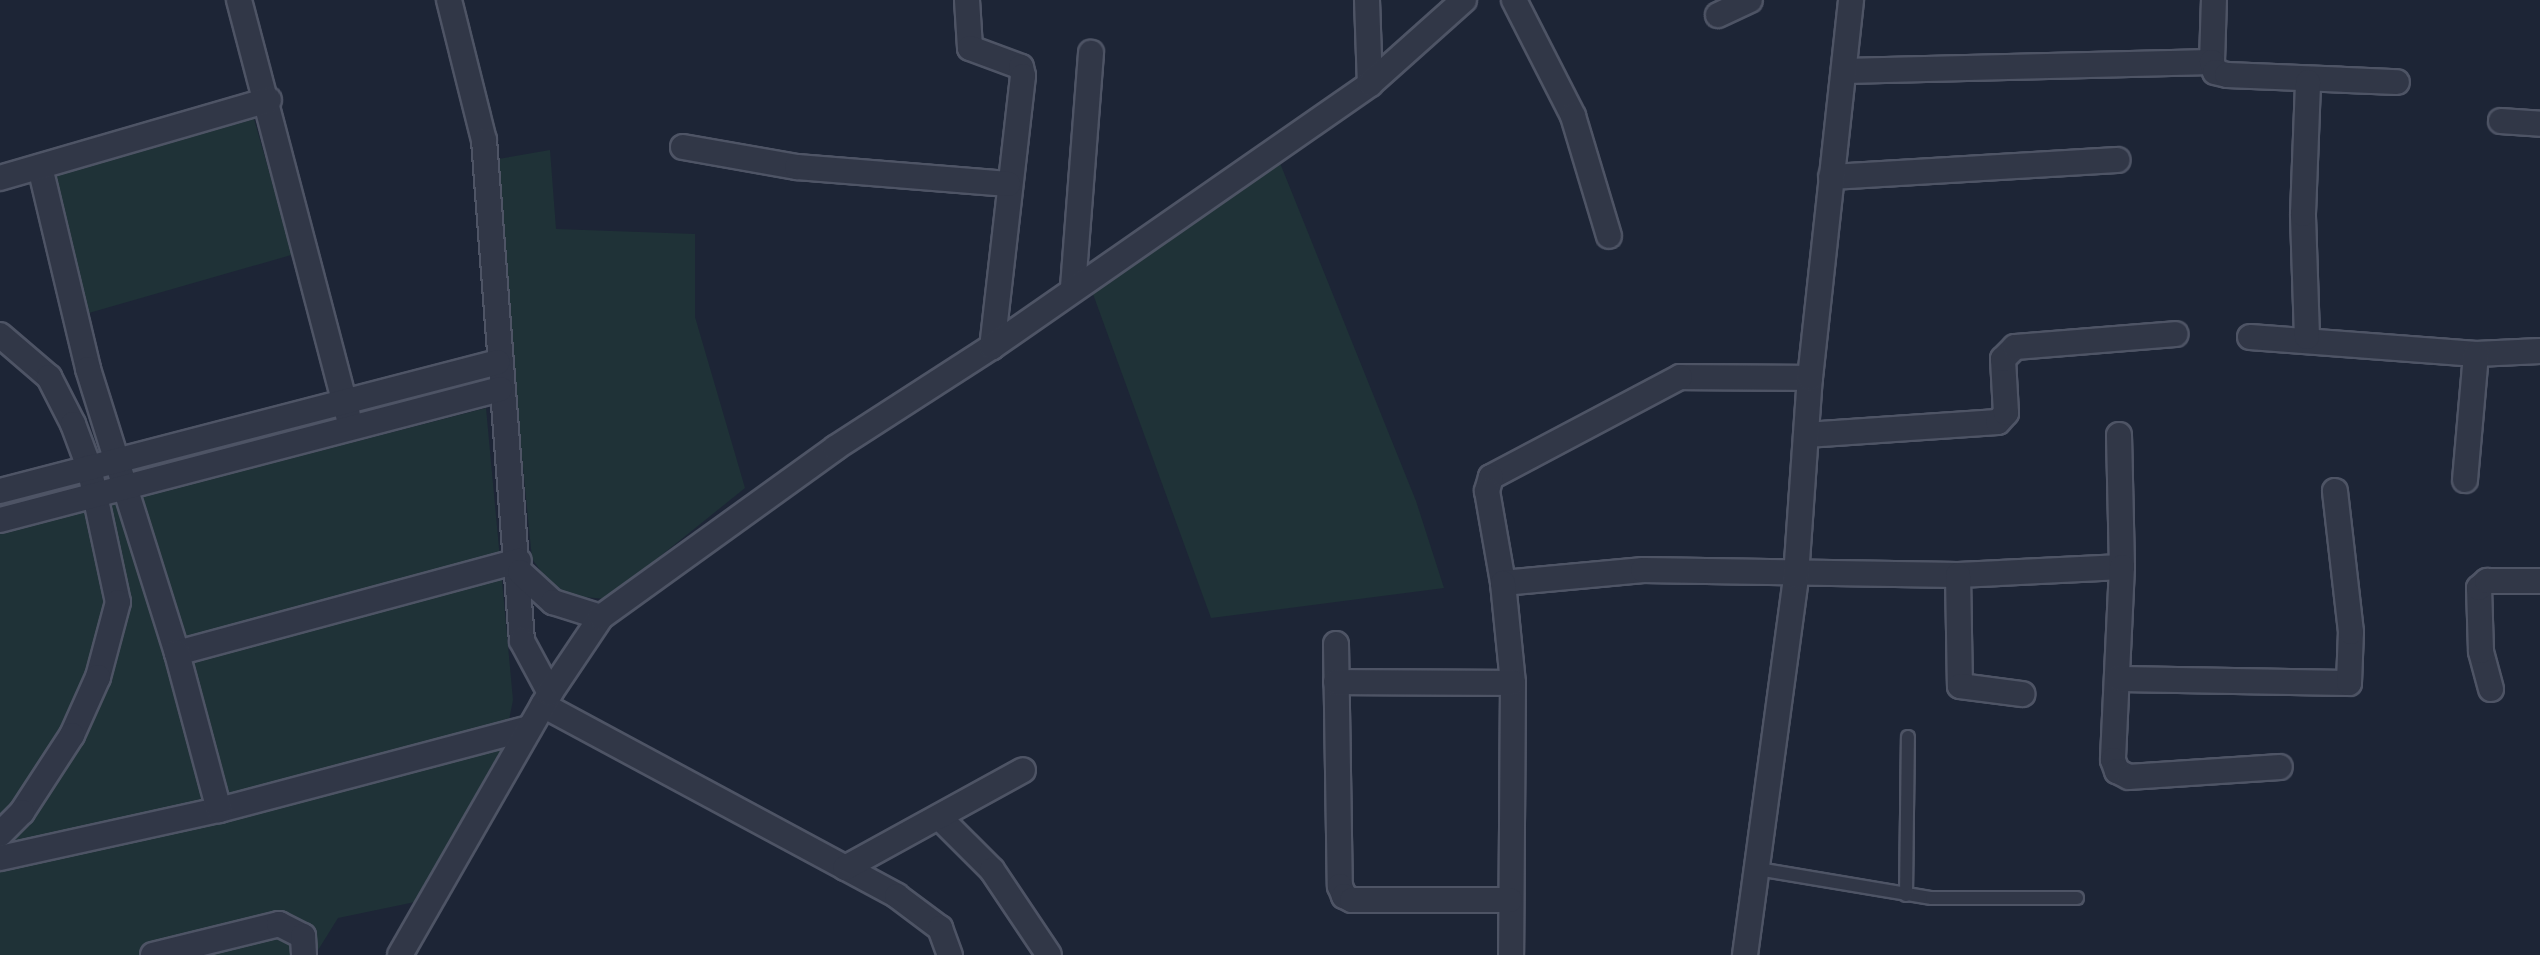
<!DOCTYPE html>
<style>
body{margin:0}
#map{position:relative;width:2540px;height:955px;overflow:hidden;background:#1d2536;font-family:"Space Grotesk",sans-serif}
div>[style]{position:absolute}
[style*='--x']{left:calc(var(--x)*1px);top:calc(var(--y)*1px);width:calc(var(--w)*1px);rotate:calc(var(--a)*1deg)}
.green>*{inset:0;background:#1f3237;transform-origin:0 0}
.roads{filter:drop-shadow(2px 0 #4e5465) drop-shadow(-2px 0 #4e5465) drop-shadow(0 2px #4e5465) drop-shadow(0 -2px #4e5465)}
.service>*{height:12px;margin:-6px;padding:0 6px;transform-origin:6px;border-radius:6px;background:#313747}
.minor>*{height:24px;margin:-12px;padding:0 12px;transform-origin:12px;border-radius:12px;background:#313747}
span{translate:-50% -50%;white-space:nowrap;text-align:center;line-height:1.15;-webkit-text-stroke:8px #171c2b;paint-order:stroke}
</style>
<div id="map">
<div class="green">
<div style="left:254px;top:119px;width:141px;height:215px;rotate:74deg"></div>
<div style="clip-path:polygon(550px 150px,556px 229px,695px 234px,695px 317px,745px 488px,607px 599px,559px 595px,532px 559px,493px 160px)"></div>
<div style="clip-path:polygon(1278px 158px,1416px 501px,1444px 588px,1211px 618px,1093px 294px)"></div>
<div style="clip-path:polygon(486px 408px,513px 700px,504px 745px,415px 902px,338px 918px,315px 955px,0 955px,0 533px)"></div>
</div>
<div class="roads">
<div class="service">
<div style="--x:1758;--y:869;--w:176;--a:9.5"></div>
<div style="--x:1932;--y:898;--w:145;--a:0"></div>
<div style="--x:1906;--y:895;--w:158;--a:-89.3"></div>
</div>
<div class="minor">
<div style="--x:239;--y:0;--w:429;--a:75.3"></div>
<div style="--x:449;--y:0;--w:144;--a:76"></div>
<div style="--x:484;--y:140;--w:502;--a:85.66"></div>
<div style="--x:522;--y:641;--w:59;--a:61.7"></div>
<div style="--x:967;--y:0;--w:48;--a:86.4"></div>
<div style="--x:970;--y:48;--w:54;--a:20.4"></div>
<div style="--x:1021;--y:67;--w:9;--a:77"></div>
<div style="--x:1023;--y:76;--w:273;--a:96.5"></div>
<div style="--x:1367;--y:0;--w:84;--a:88"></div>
<div style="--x:1514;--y:0;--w:130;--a:63"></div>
<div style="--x:1573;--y:116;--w:125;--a:73.3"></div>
<div style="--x:1718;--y:15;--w:35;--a:-25"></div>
<div style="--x:2212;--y:62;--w:62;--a:-88.2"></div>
<div style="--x:1844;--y:71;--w:368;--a:-1.4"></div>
<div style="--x:2212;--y:62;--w:10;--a:73"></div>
<div style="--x:2215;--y:72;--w:12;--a:14"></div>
<div style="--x:2227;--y:75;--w:170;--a:2.4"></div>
<div style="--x:2501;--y:121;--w:39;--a:4"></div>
<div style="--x:683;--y:147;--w:116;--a:10"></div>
<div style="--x:797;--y:167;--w:212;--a:4.6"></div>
<div style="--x:40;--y:167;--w:208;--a:76.6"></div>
<div style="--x:88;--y:369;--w:298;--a:72.6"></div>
<div style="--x:177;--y:653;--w:354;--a:-15.1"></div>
<div style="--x:1831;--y:177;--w:287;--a:-3.4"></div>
<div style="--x:0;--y:178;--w:280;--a:-16.2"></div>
<div style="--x:1073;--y:287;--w:235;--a:-85.6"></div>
<div style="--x:0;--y:335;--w:65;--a:40.6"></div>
<div style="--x:49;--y:377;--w:53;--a:62.9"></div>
<div style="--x:73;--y:424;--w:46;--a:69.6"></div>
<div style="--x:89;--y:467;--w:138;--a:77.9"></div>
<div style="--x:118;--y:602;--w:78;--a:104.9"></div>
<div style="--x:98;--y:677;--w:64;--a:114.1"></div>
<div style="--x:72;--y:735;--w:92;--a:123"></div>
<div style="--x:22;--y:812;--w:31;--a:135"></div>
<div style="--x:2250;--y:337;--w:227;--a:4.3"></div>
<div style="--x:2476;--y:354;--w:64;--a:-2.7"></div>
<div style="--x:2307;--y:337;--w:123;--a:-91.9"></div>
<div style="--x:2303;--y:214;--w:132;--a:-87.8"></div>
<div style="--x:1810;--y:378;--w:130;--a:-179.6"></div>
<div style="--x:1680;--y:377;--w:214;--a:152.1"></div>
<div style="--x:1491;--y:477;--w:15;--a:106"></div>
<div style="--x:1487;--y:491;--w:93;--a:80.1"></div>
<div style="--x:1503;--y:583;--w:141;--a:-5.3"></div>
<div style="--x:1643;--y:570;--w:315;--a:0.9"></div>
<div style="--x:1958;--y:575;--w:164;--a:-2.8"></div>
<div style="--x:1806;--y:435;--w:192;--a:-3.9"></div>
<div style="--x:1998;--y:422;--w:12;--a:-48"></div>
<div style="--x:2006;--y:413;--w:54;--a:-93.2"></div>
<div style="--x:2003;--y:359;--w:17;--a:-45"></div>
<div style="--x:2015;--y:347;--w:161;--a:-4.6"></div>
<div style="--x:2119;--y:435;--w:132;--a:88.7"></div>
<div style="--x:2122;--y:567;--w:193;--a:92.7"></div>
<div style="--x:2113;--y:760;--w:12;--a:70"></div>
<div style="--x:2117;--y:771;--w:13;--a:27"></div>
<div style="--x:2129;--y:777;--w:151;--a:-3.8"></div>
<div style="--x:2465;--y:480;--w:126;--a:-85"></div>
<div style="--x:0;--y:491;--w:514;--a:-14.52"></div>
<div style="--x:0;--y:520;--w:517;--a:-14.68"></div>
<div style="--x:520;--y:572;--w:45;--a:42.3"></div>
<div style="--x:553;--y:602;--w:50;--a:17.4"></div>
<div style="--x:1958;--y:575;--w:111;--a:89"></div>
<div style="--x:1960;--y:686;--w:63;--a:7.4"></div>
<div style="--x:1503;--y:583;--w:100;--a:84.3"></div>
<div style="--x:1513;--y:683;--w:272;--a:90.4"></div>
<div style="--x:1336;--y:644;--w:242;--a:89.1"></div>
<div style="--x:1340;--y:886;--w:11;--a:68"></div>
<div style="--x:1344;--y:896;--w:9;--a:27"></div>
<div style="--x:1352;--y:900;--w:158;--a:0"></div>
<div style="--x:2119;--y:679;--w:230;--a:1"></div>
<div style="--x:2349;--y:683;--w:51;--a:-87.8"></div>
<div style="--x:2351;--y:632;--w:142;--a:-96.5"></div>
<div style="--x:1336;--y:682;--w:177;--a:0.3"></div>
<div style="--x:2491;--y:689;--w:39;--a:-105"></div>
<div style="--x:2481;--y:651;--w:63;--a:-91.8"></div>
<div style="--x:2479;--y:588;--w:11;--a:-41"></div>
<div style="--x:2487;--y:581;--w:53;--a:0"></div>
<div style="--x:543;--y:705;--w:402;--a:28.3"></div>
<div style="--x:897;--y:896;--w:54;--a:36.7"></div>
<div style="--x:940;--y:928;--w:29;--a:70"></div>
<div style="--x:219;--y:810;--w:321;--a:-14.8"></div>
<div style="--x:939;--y:817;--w:75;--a:45"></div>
<div style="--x:992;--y:870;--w:102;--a:56.2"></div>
<div style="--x:0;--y:858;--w:224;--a:-12.4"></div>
<div style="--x:219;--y:810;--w:163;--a:-105"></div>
<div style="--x:845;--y:868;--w:203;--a:-28.8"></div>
<div style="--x:153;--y:955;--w:130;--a:-13.8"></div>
<div style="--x:279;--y:924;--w:27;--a:27"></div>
<div style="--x:303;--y:936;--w:19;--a:87"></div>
<div style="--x:400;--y:955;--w:302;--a:-60.2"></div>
<div style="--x:550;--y:693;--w:92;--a:-56.1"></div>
<div style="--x:601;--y:617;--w:289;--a:-35.8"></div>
<div style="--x:835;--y:448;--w:187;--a:-32.8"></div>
<div style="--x:992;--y:347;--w:460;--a:-34.8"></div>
<div style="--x:1370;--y:84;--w:126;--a:-41.8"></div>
<div style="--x:1745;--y:955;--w:382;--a:-82.3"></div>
<div style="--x:1796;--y:576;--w:198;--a:-86"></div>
<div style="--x:1810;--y:378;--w:380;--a:-83.8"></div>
</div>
</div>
</div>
